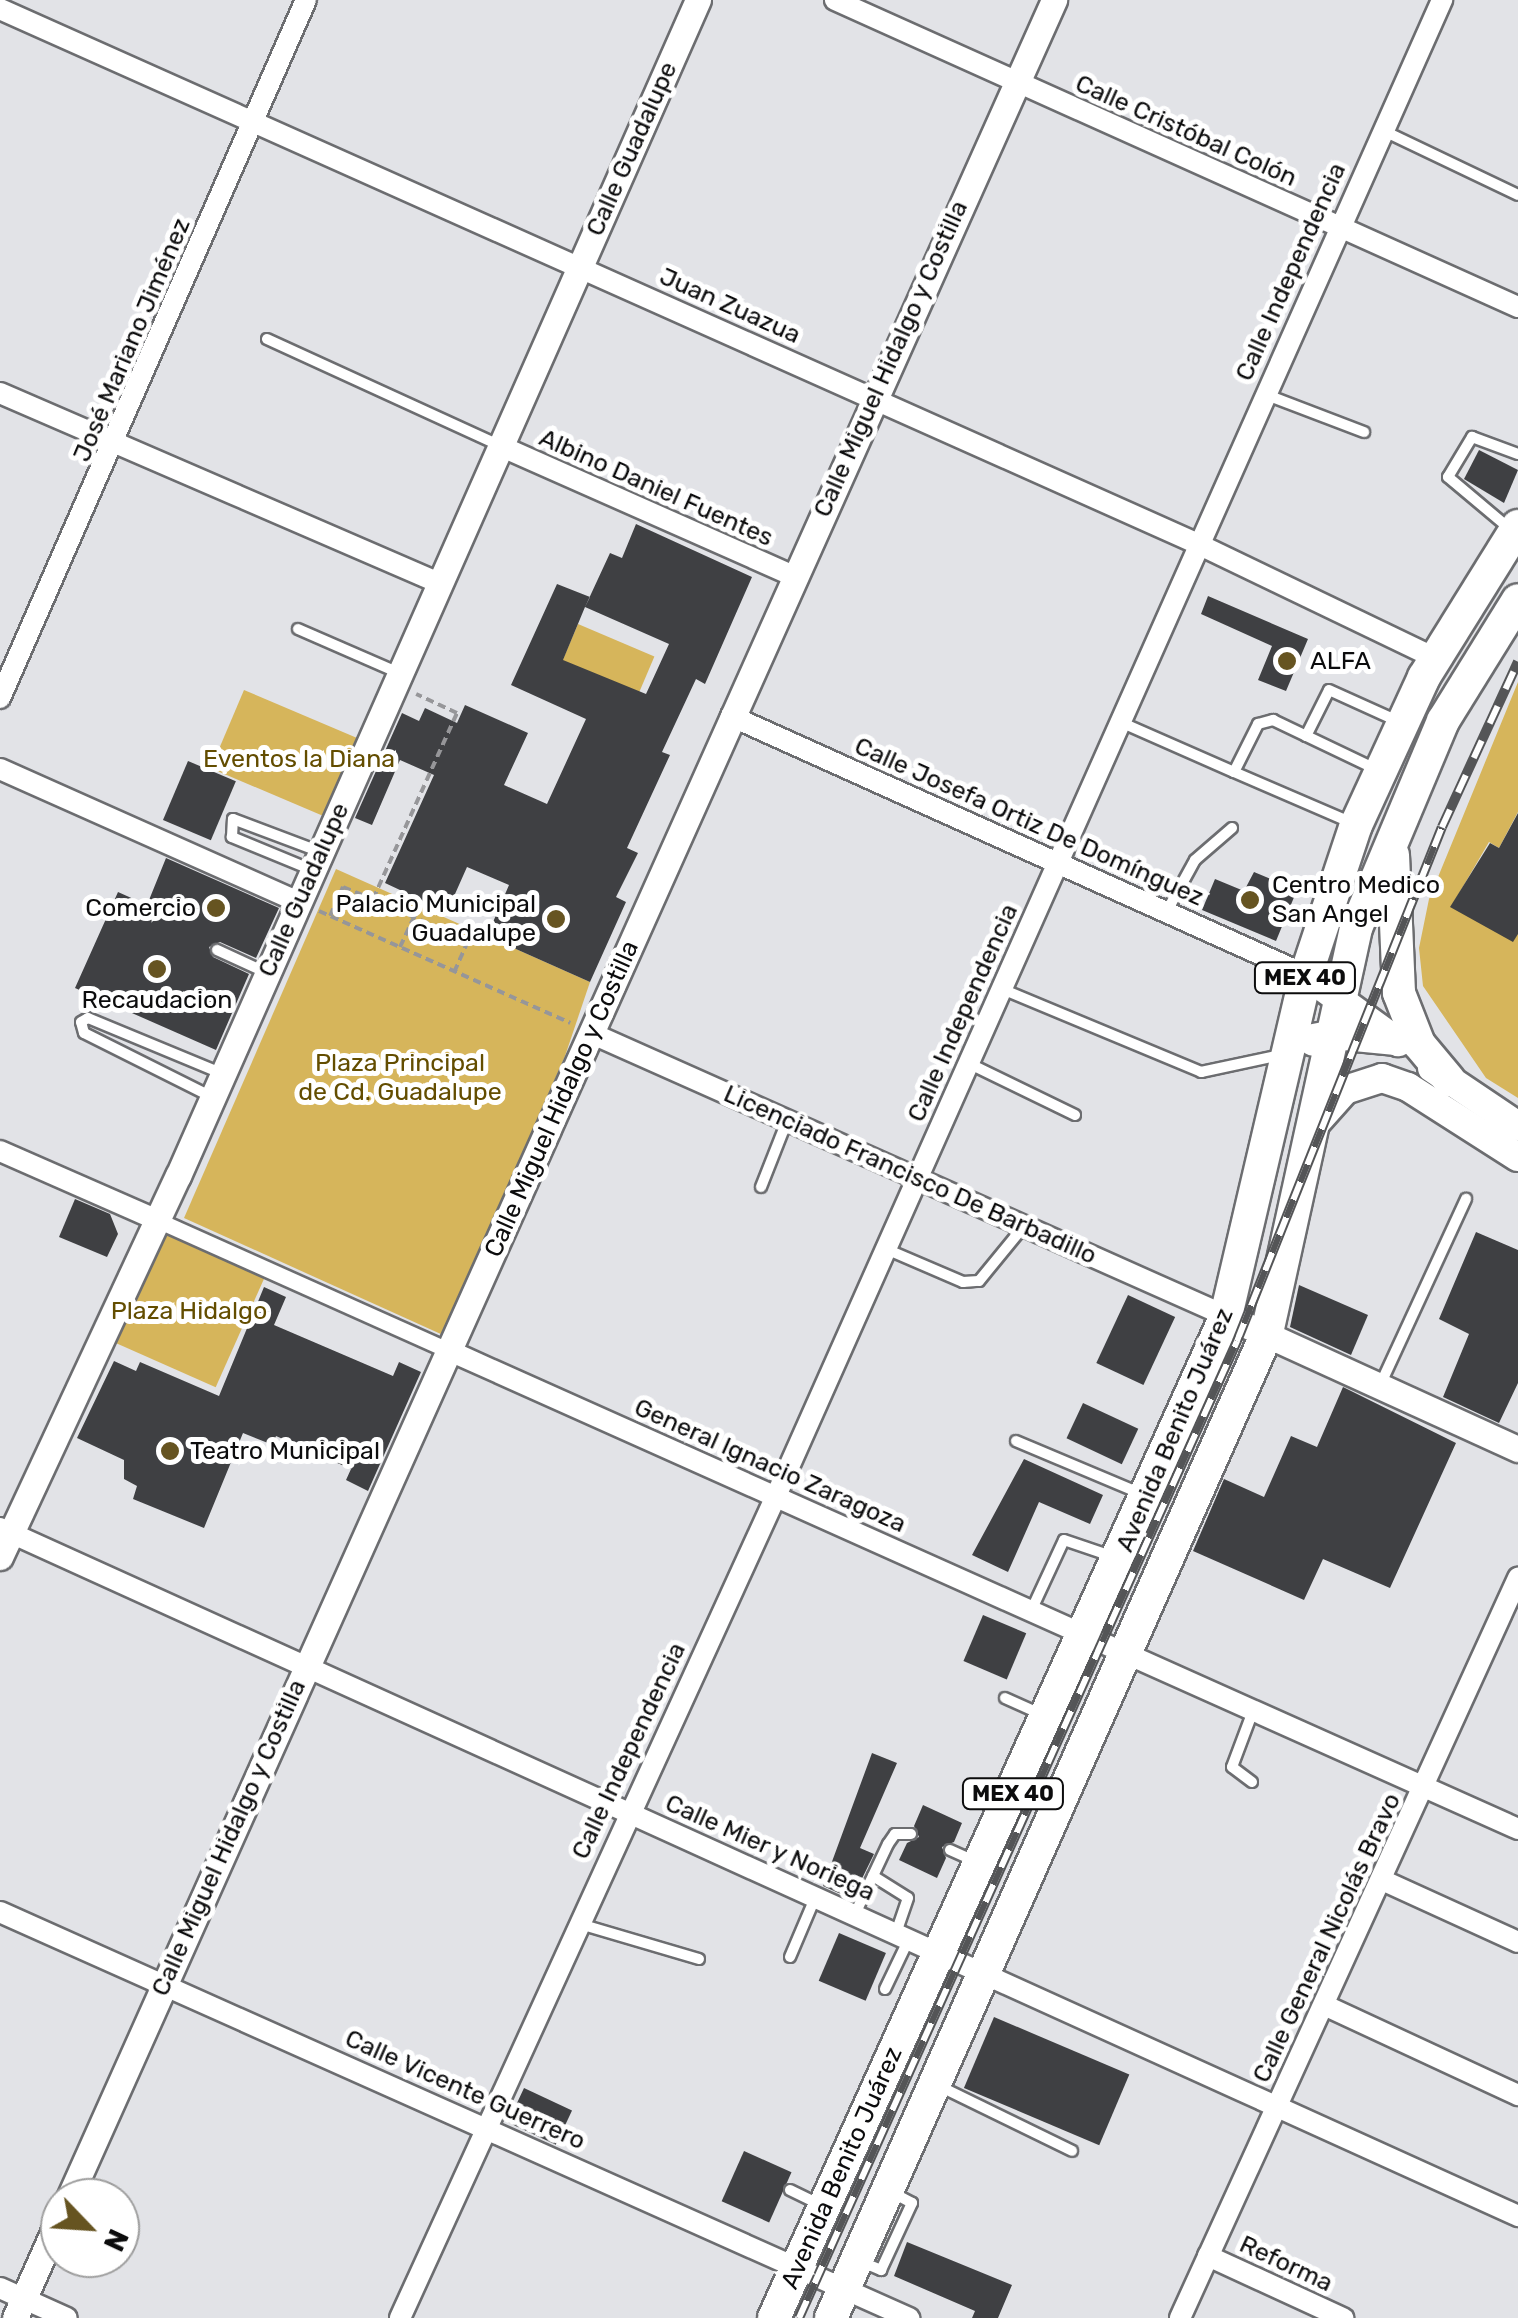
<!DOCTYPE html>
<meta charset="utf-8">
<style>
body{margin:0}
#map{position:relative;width:1518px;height:2318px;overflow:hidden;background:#e2e3e7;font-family:Rubik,sans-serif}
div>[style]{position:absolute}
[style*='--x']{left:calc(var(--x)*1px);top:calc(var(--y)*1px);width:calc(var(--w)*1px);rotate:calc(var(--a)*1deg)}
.green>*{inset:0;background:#d6b55b;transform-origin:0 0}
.building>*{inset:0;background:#3f4043;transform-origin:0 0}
.path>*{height:4px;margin-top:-2px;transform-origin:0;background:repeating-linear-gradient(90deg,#969699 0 8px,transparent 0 13px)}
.roads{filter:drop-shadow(2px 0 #6c6d70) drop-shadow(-2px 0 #6c6d70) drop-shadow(0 2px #6c6d70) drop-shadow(0 -2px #6c6d70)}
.service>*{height:10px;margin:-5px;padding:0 5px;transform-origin:5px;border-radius:5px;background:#fff}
.pedestrian>*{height:15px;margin:-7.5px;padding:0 7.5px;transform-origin:7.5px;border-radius:7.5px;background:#fff}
.minor>*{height:20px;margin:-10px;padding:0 10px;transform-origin:10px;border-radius:10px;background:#fff}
.tertiary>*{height:25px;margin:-12.5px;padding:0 12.5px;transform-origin:12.5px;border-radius:12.5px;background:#fff}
.secondary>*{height:28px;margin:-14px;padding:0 14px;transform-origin:14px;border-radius:14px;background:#fff}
.primary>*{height:32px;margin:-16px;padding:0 16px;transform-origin:16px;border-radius:16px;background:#fff}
.rail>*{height:10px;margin-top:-5px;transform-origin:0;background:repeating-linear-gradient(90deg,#fff 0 19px,#545557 0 38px);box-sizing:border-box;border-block:2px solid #545557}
.dots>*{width:28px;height:28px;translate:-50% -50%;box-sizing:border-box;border:5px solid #fff;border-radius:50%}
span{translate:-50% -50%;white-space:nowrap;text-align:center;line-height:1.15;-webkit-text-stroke:10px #fff;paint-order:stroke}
.shield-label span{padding:2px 8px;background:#fff;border:2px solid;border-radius:8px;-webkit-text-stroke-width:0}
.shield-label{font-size:22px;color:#0c0c0d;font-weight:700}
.street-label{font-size:25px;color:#0c0c0d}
.poi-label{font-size:25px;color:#0c0c0d}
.left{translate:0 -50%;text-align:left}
.right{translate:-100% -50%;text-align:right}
.park-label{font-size:25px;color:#634d00}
.north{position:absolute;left:40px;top:2178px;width:100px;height:100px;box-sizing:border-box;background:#fff;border:2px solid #9e9e9e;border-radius:50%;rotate:115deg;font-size:28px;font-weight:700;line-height:40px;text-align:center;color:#0c0c0d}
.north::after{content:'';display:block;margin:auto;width:35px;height:45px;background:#665421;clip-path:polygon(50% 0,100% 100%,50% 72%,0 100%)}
</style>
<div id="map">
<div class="green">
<div style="left:578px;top:624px;width:83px;height:40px;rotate:23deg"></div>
<div style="clip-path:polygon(1518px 682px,1518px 812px,1499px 848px,1489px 842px,1451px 907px,1518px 934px,1518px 1098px,1486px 1078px,1423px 986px,1419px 948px,1429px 899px)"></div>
<div style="left:244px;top:690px;width:128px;height:85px;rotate:23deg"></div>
<div style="clip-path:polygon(336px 869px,590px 982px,565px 1056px,443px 1335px,184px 1218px)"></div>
<div style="left:164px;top:1233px;width:110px;height:120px;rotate:24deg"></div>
</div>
<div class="building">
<div style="clip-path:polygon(1479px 450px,1518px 470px,1504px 503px,1464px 479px)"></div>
<div style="clip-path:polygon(evenodd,636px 524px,752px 577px,705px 684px,696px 679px,662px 752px,670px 755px,627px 848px,638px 853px,616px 897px,626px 902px,590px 982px,487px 936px,509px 885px,467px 867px,447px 912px,385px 883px,434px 775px,400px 760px,372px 825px,355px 818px,402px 713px,419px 721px,425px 708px,457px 723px,465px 705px,528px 733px,504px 785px,547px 804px,586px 719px,511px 685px,557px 584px,590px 597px,585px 607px,610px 553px,622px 558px,636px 524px,585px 607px,669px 644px,646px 694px,563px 660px,585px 607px)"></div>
<div style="clip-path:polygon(1208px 596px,1308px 639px,1286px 691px,1258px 680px,1272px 646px,1201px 614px)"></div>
<div style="left:188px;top:761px;width:52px;height:64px;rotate:23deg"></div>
<div style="clip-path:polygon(1518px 813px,1518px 934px,1513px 942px,1450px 907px,1490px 843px,1499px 848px)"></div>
<div style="clip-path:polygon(166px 858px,279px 908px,256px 958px,220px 942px,209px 947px,213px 957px,249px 974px,216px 1050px,75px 988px,118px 892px,147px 905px)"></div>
<div style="clip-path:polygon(1254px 872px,1297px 890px,1276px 941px,1202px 910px,1215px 879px,1244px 891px)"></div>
<div style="clip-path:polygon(75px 1199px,110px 1214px,118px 1234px,107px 1257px,59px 1237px)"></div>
<div style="clip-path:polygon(1476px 1232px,1518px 1250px,1518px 1383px,1499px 1423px,1443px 1397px,1469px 1334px,1439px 1319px)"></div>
<div style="clip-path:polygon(1299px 1285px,1368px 1315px,1351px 1355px,1290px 1327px)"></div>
<div style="clip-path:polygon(264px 1287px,286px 1297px,274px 1325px,393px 1376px,399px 1362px,421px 1372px,368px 1491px,346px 1480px,351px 1469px,276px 1436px,273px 1445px,243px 1433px,204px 1528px,133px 1499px,137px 1486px,124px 1479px,124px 1460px,77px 1438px,114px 1361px,136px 1371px,140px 1362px,219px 1396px)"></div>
<div style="left:1128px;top:1295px;width:52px;height:75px;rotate:25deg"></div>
<div style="clip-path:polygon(1343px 1387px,1456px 1443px,1390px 1588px,1323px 1559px,1304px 1600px,1193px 1551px,1224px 1479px,1264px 1497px,1291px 1436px,1317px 1447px)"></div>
<div style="left:1083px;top:1403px;width:61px;height:39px;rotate:25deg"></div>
<div style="clip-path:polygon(1024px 1459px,1103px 1495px,1090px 1524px,1039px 1502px,1008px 1572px,972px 1555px)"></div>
<div style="left:983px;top:1615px;width:47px;height:50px;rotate:23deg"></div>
<div style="clip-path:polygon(872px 1753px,897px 1763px,860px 1848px,874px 1854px,852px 1899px,823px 1886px)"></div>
<div style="clip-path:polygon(923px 1805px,962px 1823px,954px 1842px,942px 1847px,946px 1858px,937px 1878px,899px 1860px,907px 1843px,919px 1837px,914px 1826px)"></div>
<div style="left:839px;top:1933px;width:51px;height:52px;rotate:23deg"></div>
<div style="left:994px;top:2017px;width:147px;height:77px;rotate:23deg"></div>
<div style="left:524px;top:2088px;width:53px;height:38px;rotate:25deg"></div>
<div style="left:744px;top:2151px;width:52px;height:55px;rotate:24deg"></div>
<div style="clip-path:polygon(907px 2242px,1012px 2285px,998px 2318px,972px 2318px,975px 2311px,894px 2276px)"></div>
</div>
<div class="path">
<div style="--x:373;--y:899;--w:104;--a:23.9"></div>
<div style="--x:468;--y:941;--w:32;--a:114"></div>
<div style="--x:319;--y:911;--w:275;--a:24"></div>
<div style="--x:330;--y:916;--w:32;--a:-66"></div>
<div style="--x:343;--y:887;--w:32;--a:22"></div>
<div style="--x:373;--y:899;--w:204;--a:-65.7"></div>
<div style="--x:457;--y:713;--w:45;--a:-155.1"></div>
<div style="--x:400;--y:947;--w:33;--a:-65"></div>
</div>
<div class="roads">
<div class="service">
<div style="--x:1384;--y:131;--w:148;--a:25.5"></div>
<div style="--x:267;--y:339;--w:254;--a:24.6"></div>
<div style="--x:1267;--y:395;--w:104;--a:20.9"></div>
<div style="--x:1510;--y:529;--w:81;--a:-140"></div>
<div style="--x:1448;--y:477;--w:47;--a:-59"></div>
<div style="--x:1472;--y:437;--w:49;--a:20.3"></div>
<div style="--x:298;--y:629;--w:108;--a:23.5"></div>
<div style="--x:1118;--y:721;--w:127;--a:23.7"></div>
<div style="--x:1234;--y:772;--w:54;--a:-63.4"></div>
<div style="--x:1258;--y:724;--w:16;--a:-15"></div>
<div style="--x:1273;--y:720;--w:116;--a:25.5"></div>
<div style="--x:1306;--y:736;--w:51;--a:-63.4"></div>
<div style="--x:1329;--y:690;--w:78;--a:24.3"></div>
<div style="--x:1234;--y:772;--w:126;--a:23.3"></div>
<div style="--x:312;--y:870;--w:87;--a:-157.6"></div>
<div style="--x:232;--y:837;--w:18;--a:-87"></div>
<div style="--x:233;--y:819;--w:94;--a:20.6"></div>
<div style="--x:1167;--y:911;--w:58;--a:-61.2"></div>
<div style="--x:1195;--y:860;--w:49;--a:-40.9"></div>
<div style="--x:217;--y:950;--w:55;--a:24.7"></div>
<div style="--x:1002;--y:989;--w:216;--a:22.6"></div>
<div style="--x:1201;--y:1072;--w:82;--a:-12"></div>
<div style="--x:968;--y:1063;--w:119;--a:25.9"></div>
<div style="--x:212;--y:1097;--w:143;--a:-153.4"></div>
<div style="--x:84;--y:1033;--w:11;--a:-105"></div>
<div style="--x:81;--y:1022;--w:8;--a:-30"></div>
<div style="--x:88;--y:1018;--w:146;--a:22.5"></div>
<div style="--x:761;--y:1187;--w:71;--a:-68.5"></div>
<div style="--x:886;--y:1249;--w:84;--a:23.2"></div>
<div style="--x:963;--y:1282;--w:16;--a:-4"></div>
<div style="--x:979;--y:1281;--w:71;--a:-50.7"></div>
<div style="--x:1381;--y:1383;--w:203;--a:-65.2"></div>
<div style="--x:1016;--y:1441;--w:137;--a:22.8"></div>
<div style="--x:1031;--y:1611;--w:78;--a:-65.1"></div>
<div style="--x:1064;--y:1540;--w:53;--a:18.8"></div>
<div style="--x:1005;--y:1698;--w:42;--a:24.1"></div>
<div style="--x:1252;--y:1782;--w:25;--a:-143"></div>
<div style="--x:1232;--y:1767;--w:60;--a:-69.4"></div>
<div style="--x:950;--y:1850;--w:30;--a:24"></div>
<div style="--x:873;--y:1876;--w:41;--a:32.2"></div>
<div style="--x:908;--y:1898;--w:36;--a:109"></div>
<div style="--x:855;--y:1914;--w:77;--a:-64.8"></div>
<div style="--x:888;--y:1844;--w:12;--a:-55"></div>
<div style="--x:895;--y:1834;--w:16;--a:0"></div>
<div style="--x:580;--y:1924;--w:124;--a:16.4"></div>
<div style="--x:790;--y:1957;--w:64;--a:-67"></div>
<div style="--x:885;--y:1989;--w:55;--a:-64.4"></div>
<div style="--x:939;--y:2086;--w:148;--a:26"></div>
<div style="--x:790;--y:2190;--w:32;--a:26"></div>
<div style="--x:862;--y:2262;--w:21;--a:23"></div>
<div style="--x:881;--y:2270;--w:74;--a:-65.2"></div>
<div style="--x:912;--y:2203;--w:21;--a:-152"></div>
</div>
<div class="pedestrian">
<div style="--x:157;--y:1220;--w:321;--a:24.1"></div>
</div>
<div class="minor">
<div style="--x:835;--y:0;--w:749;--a:24.2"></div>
<div style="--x:0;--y:9;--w:1310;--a:24.06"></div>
<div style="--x:1196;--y:543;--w:265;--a:25.7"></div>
<div style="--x:0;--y:393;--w:475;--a:23.4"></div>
<div style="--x:498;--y:445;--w:323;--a:23.9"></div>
<div style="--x:0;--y:698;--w:762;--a:-66.33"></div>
<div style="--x:731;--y:716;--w:631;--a:24.25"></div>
<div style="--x:0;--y:769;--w:329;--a:24"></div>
<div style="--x:593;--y:1034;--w:693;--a:24.01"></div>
<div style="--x:0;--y:1151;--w:171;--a:23.7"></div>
<div style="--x:450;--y:1351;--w:1170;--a:24.11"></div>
<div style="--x:0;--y:1528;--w:1667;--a:24.38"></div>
<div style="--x:1382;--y:1880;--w:149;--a:24.5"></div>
<div style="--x:0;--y:1912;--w:996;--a:24.07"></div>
<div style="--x:1324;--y:2005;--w:214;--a:24.9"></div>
<div style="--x:1208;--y:2256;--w:149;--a:24.7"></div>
<div style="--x:0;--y:2288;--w:73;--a:24.1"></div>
<div style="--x:400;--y:2318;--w:904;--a:-65.42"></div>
<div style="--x:776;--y:1496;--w:1638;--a:-66"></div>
<div style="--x:1180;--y:2318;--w:814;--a:-65.45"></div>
</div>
<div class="tertiary">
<div style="--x:1226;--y:1316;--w:321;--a:24.5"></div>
<div style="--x:0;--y:1557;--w:421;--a:-65"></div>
<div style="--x:178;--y:1176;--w:1286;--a:-66.15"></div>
<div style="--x:69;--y:2198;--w:2409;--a:-65.86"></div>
<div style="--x:15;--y:2318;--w:111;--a:-66"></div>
</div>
<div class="secondary">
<div style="--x:1306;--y:975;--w:114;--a:36.1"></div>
<div style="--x:1432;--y:1068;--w:104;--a:34"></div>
<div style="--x:1313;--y:1126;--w:48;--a:-48.4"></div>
<div style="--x:1345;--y:1090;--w:39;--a:-18"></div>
<div style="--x:1382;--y:1078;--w:28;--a:19"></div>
<div style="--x:1408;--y:1087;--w:130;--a:32.5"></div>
</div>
<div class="primary">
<div style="--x:1393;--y:855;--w:138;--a:87.5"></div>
<div style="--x:1399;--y:993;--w:55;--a:68.6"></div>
<div style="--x:1419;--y:1044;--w:47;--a:50.2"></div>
<div style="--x:1314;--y:1040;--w:32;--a:-11"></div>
<div style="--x:1345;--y:1034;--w:49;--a:5.8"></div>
<div style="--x:774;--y:2318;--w:1099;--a:-65.72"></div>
<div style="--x:1226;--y:1316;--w:350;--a:-76.8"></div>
<div style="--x:1306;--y:975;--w:158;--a:-71.6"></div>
<div style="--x:1356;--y:825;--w:163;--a:-65.3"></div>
<div style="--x:1424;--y:677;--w:178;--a:-58.1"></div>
<div style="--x:831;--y:2318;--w:1077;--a:-66.12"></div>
<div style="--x:1267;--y:1333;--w:415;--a:-77.6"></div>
<div style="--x:1356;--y:928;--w:225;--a:-67.2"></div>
<div style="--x:1443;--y:721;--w:142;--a:-58.2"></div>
</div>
</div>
<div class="rail">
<div style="--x:799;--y:2318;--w:1071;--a:-65.85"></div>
<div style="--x:1237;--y:1341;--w:553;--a:-68.26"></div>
<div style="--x:1442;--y:827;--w:182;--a:-65.3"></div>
</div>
<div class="dots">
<div style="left:1287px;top:661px;background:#665421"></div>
<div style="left:1250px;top:900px;background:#665421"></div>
<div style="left:216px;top:908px;background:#665421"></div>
<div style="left:556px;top:919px;background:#665421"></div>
<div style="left:157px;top:969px;background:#665421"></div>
<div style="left:170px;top:1451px;background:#665421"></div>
</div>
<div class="shield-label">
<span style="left:1305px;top:978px">MEX 40</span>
<span style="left:1013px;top:1794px">MEX 40</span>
</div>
<div class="street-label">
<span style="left:1186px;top:131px;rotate:24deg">Calle Cristóbal Colón</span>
<span style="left:632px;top:149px;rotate:-66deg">Calle Guadalupe</span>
<span style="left:1291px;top:272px;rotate:-66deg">Calle Independencia</span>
<span style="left:730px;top:306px;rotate:24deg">Juan Zuazua</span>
<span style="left:132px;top:340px;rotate:-67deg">José Mariano Jiménez</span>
<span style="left:891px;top:359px;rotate:-66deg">Calle Miguel Hidalgo y Costilla</span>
<span style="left:656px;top:488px;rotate:24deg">Albino Daniel Fuentes</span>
<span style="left:1029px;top:822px;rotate:24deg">Calle Josefa Ortiz De Domínguez</span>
<span style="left:304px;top:890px;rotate:-66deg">Calle Guadalupe</span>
<span style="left:963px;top:1013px;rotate:-66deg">Calle Independencia</span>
<span style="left:562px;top:1099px;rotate:-66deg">Calle Miguel Hidalgo y Costilla</span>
<span style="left:910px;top:1175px;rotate:24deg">Licenciado Francisco De Barbadillo</span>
<span style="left:1175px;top:1430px;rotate:-67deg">Avenida Benito Juárez</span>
<span style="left:770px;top:1466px;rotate:24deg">General Ignacio Zaragoza</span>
<span style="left:629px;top:1751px;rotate:-65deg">Calle Independencia</span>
<span style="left:229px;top:1838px;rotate:-66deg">Calle Miguel Hidalgo y Costilla</span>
<span style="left:770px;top:1848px;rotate:24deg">Calle Mier y Noriega</span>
<span style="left:1327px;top:1938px;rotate:-65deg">Calle General Nicolás Bravo</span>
<span style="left:465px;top:2090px;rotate:24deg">Calle Vicente Guerrero</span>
<span style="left:842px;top:2168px;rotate:-66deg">Avenida Benito Juárez</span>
<span style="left:1286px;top:2264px;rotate:25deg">Reforma</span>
</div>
<div class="poi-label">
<span class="left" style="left:1310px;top:661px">ALFA</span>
<span class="left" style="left:1272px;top:900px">Centro Medico<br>San Angel</span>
<span class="right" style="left:536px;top:919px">Palacio Municipal<br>Guadalupe</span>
<span class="right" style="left:196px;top:908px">Comercio</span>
<span style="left:157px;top:1000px">Recaudacion</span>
<span class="left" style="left:190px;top:1451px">Teatro Municipal</span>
</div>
<div class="park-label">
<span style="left:299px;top:759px">Eventos la Diana</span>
<span style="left:400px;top:1078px">Plaza Principal<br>de Cd. Guadalupe</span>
<span style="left:189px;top:1311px">Plaza Hidalgo</span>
</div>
<div class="north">N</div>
</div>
